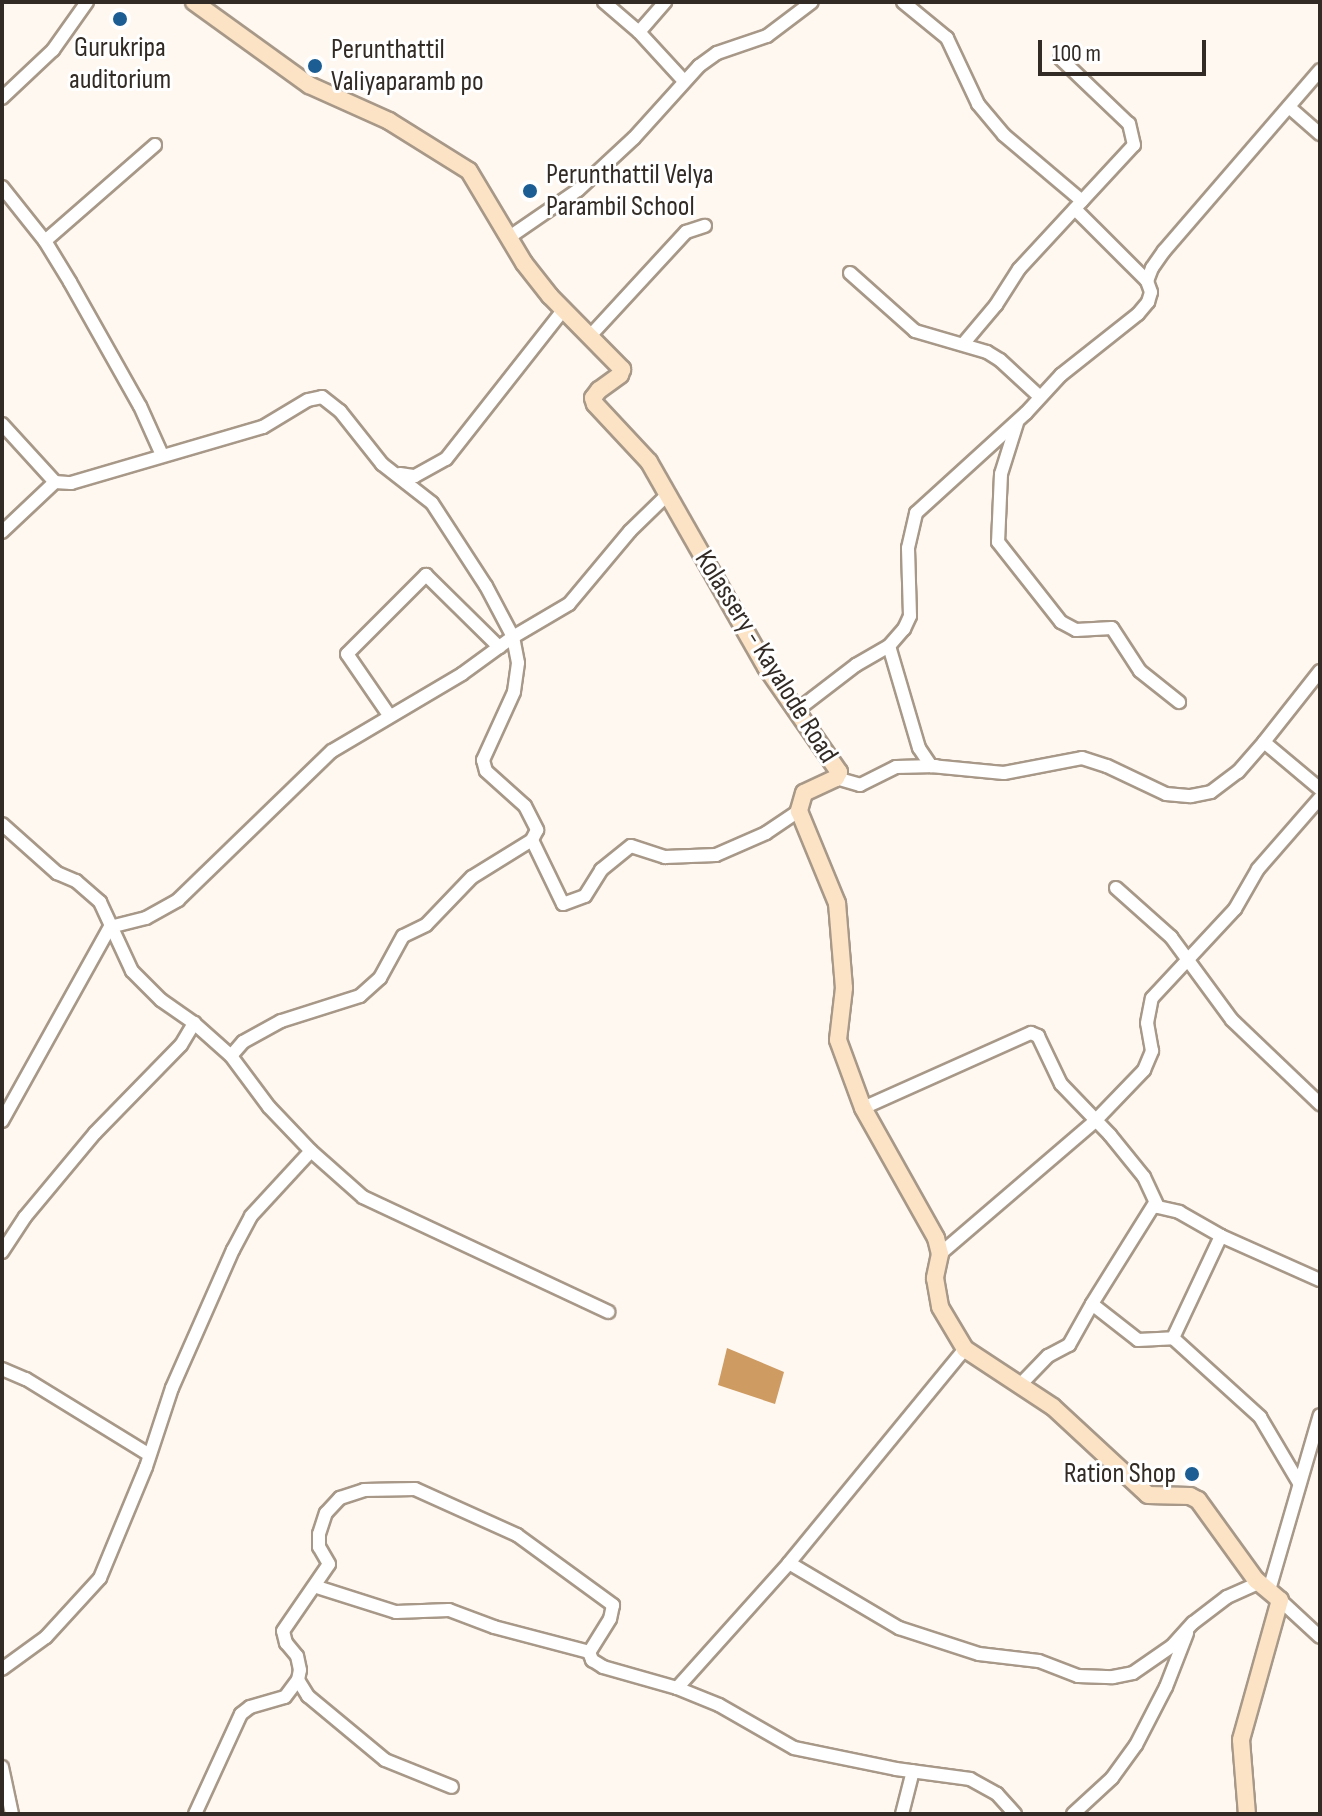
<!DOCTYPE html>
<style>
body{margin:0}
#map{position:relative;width:1322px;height:1816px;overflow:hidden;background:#fff8f1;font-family:"Sofia Sans Condensed",sans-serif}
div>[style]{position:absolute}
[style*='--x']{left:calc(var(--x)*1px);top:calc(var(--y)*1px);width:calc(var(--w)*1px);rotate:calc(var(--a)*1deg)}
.water>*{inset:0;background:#ce9b62}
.roads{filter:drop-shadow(2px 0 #a79888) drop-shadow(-2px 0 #a79888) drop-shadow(0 2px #a79888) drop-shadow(0 -2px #a79888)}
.street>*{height:12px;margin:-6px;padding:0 6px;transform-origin:6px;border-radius:6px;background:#fff}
.secondary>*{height:16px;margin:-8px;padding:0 8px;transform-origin:8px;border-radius:8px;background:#fce3c5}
.dots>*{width:22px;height:22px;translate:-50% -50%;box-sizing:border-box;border:4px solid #fff;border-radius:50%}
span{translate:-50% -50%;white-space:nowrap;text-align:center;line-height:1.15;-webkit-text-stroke:6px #fff;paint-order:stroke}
.poi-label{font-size:28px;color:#322b25}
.left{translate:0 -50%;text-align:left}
.right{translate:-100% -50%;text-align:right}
.street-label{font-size:28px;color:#322b25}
.frame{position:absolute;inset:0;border:4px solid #322b25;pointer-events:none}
.scale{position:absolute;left:1038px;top:40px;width:168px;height:36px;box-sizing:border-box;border:4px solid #322b25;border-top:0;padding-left:10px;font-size:24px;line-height:28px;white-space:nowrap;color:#322b25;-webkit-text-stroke:6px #fff;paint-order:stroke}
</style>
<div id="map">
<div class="water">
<div style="clip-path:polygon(727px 1348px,784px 1372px,775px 1404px,718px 1385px)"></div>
</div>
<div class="roads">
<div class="street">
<div style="--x:604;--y:2;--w:46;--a:40.6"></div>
<div style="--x:639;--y:32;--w:67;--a:47.4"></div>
<div style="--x:903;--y:2;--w:57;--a:39.3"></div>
<div style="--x:947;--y:38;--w:73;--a:64.8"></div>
<div style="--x:978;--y:104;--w:40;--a:50"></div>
<div style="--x:1004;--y:135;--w:102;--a:40.2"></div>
<div style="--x:639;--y:32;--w:40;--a:-49"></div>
<div style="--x:2;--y:98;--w:70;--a:-43.3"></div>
<div style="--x:53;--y:50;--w:59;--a:-54.7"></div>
<div style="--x:1289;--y:107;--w:41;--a:41.1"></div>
<div style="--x:2;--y:187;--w:69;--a:51.5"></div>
<div style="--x:45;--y:241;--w:48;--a:58.6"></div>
<div style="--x:70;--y:282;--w:142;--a:60.6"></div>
<div style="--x:140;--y:406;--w:54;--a:65.8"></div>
<div style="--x:1075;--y:209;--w:102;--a:45"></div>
<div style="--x:511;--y:236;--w:81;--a:-34.5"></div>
<div style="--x:578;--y:190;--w:76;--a:-42.9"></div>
<div style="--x:634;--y:138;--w:97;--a:-47.9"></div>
<div style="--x:699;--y:66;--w:22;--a:-36"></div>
<div style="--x:717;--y:53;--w:53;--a:-18.8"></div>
<div style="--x:767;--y:36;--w:56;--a:-37.1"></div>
<div style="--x:45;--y:241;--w:146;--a:-41.1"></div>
<div style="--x:850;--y:273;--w:87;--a:41.7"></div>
<div style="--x:915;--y:331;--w:75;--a:16.3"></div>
<div style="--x:987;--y:352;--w:15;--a:32"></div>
<div style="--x:1000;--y:360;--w:54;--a:42.8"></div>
<div style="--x:590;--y:336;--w:142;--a:-47.3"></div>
<div style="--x:686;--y:232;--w:20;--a:-18"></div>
<div style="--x:964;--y:343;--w:50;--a:-49.9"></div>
<div style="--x:996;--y:305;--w:43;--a:-57.4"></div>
<div style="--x:1019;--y:269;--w:169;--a:-47.2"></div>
<div style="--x:1134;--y:145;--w:22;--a:-103"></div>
<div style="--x:1129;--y:124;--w:95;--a:-136.3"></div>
<div style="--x:1017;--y:423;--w:53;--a:107.4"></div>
<div style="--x:1001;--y:474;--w:68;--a:92.5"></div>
<div style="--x:998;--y:542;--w:102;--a:51.8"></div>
<div style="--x:1061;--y:622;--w:17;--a:28"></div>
<div style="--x:1076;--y:630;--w:36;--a:-3"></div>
<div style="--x:1112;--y:628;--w:51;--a:56.9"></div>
<div style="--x:1140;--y:671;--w:50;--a:38.5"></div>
<div style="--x:2;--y:424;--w:79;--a:47.6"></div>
<div style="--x:400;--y:474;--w:15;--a:8"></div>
<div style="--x:415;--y:476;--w:35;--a:-29"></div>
<div style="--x:446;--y:459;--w:191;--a:-51.8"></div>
<div style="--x:2;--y:532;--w:73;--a:-43.3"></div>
<div style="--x:55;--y:482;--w:16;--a:4"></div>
<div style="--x:71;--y:483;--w:200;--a:-16.3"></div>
<div style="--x:263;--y:427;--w:52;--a:-31"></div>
<div style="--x:308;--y:400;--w:14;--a:-12"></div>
<div style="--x:322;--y:397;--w:23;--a:38"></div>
<div style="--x:340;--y:411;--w:68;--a:51.6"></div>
<div style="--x:382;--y:464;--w:63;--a:38"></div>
<div style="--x:432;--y:503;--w:99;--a:57"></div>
<div style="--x:486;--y:586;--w:58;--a:62.1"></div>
<div style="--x:513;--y:637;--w:26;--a:79"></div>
<div style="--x:518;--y:663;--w:29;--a:98"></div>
<div style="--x:514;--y:692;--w:75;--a:114.5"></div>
<div style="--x:483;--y:760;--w:11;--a:75"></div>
<div style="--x:486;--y:771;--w:52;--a:41.9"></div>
<div style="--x:525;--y:806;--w:27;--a:63"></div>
<div style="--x:537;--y:830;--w:11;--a:117"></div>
<div style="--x:532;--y:840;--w:70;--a:148.3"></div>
<div style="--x:472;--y:877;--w:66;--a:133.8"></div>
<div style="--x:426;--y:925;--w:25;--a:154"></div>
<div style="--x:403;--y:936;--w:48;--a:118.7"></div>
<div style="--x:380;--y:978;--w:27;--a:138"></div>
<div style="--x:360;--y:996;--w:83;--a:162.4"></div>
<div style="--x:281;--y:1021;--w:43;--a:151.1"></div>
<div style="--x:243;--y:1042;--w:18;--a:131"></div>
<div style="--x:889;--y:646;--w:106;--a:73.6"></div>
<div style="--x:919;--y:748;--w:22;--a:56"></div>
<div style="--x:931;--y:766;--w:73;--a:5.5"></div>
<div style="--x:1004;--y:773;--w:79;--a:-10.9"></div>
<div style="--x:1082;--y:758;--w:26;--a:18"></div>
<div style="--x:1107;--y:766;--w:65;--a:25.4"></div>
<div style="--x:1166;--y:794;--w:25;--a:5"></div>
<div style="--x:1191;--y:796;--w:20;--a:-11"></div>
<div style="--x:1211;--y:792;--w:34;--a:-37"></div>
<div style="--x:1238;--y:772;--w:40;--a:-49"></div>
<div style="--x:1320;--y:671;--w:90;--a:128.3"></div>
<div style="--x:1264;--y:742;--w:73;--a:40"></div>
<div style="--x:796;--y:711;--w:76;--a:-37.5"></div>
<div style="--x:856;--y:665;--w:38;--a:-30"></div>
<div style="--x:889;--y:646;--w:23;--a:-49"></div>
<div style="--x:904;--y:629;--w:14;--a:-65"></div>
<div style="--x:910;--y:616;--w:68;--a:-91.7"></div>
<div style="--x:908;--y:548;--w:36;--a:-77"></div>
<div style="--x:916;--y:513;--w:149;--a:-42.3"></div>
<div style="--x:1026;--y:413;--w:52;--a:-47.4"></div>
<div style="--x:1061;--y:375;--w:98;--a:-38.4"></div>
<div style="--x:1138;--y:314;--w:16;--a:-50"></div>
<div style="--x:1148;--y:302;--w:10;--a:-73"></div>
<div style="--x:1151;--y:292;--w:12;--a:-110"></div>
<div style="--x:1147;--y:281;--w:14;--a:-69"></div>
<div style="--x:1152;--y:268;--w:21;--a:-55"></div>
<div style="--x:1164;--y:251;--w:239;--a:-49.2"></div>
<div style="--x:389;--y:715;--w:74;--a:-124.5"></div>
<div style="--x:347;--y:654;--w:112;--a:-45"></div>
<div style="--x:426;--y:575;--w:103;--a:44.6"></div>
<div style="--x:836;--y:778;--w:25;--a:16"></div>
<div style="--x:860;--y:785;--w:40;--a:-26.6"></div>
<div style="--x:896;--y:767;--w:40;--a:-1.4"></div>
<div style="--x:2;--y:824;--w:74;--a:41.7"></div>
<div style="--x:57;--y:873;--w:21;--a:23"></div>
<div style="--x:76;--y:881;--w:32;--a:41"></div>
<div style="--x:100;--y:902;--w:76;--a:65.1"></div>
<div style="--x:132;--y:971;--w:41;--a:45"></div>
<div style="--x:161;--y:1000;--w:40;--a:34.9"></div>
<div style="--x:194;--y:1023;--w:50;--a:41.7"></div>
<div style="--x:231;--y:1056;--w:64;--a:53.3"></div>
<div style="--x:269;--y:1107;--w:61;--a:46.3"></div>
<div style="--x:311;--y:1151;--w:69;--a:41.5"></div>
<div style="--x:363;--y:1197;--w:271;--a:25.1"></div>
<div style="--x:532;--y:840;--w:71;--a:64.2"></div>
<div style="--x:563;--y:904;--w:23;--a:-20"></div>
<div style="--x:585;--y:896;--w:31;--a:-58"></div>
<div style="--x:601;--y:870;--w:38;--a:-39"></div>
<div style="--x:631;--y:846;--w:36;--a:18"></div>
<div style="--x:665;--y:857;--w:51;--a:-2.2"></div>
<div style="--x:716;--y:855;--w:55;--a:-23.7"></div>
<div style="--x:766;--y:833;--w:40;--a:-34"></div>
<div style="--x:1116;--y:888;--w:74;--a:41.7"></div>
<div style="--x:1171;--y:937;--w:103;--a:53.7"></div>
<div style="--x:1232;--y:1020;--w:122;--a:43.7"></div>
<div style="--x:863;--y:1108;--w:184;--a:-24.1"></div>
<div style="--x:1031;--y:1033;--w:8;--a:23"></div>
<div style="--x:1038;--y:1036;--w:53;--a:64.4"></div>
<div style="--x:1061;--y:1084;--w:71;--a:46.1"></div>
<div style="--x:1110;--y:1135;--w:54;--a:51"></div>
<div style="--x:1144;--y:1177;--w:33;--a:65"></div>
<div style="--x:1158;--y:1207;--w:22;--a:13"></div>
<div style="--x:1179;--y:1212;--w:48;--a:29.7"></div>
<div style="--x:1221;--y:1236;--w:108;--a:24"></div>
<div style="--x:2;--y:1121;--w:222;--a:-60.9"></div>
<div style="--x:110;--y:927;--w:37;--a:-14"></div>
<div style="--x:146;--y:918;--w:37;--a:-29"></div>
<div style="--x:178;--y:900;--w:214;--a:-44.1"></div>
<div style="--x:332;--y:751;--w:151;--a:-30.6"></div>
<div style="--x:462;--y:674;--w:63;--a:-36"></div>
<div style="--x:513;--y:637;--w:65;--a:-30.5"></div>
<div style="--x:569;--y:604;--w:95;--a:-50.1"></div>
<div style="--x:630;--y:531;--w:52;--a:-44.2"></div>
<div style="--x:1155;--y:1203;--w:119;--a:122"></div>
<div style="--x:1092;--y:1304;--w:58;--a:38"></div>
<div style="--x:1138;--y:1340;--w:35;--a:-3"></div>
<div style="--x:1221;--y:1236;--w:113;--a:115.2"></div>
<div style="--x:1173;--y:1338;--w:118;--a:42.2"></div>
<div style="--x:1260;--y:1417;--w:77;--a:59.4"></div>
<div style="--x:2;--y:1252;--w:42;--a:-56.7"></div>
<div style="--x:25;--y:1217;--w:109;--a:-50.2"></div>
<div style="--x:95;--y:1133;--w:123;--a:-45.7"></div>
<div style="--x:181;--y:1045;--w:26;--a:-59"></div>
<div style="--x:940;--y:1254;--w:204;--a:-40.6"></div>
<div style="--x:1095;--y:1121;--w:71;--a:-46.1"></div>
<div style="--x:1144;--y:1070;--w:21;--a:-67"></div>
<div style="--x:1152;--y:1051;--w:28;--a:-100"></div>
<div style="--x:1147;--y:1023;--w:25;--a:-79"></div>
<div style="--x:1152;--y:998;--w:122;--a:-47"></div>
<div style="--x:1235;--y:909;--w:46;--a:-60.1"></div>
<div style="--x:1258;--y:869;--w:94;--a:-48.9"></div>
<div style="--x:2;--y:1369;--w:26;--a:23"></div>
<div style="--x:26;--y:1379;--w:143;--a:31.6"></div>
<div style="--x:1019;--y:1386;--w:42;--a:-46"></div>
<div style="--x:1048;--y:1356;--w:24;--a:-28"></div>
<div style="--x:1069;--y:1345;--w:47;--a:-60.7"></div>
<div style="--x:789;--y:1563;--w:128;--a:30.6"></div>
<div style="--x:899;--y:1628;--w:84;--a:18"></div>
<div style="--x:979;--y:1654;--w:60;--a:6.7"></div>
<div style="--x:1039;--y:1661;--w:42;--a:21"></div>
<div style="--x:1078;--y:1676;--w:35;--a:2"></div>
<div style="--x:1113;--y:1677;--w:20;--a:-11"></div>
<div style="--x:1133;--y:1673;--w:47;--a:-34.7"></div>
<div style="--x:1172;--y:1646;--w:31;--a:-48"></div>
<div style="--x:1193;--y:1623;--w:43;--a:-37.4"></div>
<div style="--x:1227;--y:1597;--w:36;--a:-24"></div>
<div style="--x:317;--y:1587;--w:83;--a:17.6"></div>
<div style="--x:396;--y:1612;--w:53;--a:-2.2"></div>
<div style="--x:449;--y:1610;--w:48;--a:20.7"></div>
<div style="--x:494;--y:1627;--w:98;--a:14.7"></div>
<div style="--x:1269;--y:1590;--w:182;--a:-73.8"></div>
<div style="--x:1280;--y:1600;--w:54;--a:42.8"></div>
<div style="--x:2;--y:1669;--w:54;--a:-36"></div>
<div style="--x:46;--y:1637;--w:80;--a:-47.5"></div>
<div style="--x:100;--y:1578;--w:120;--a:-67.5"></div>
<div style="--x:146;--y:1467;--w:83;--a:-71.8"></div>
<div style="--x:172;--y:1388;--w:151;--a:-66.2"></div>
<div style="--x:233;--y:1250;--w:38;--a:-62"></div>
<div style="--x:251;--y:1216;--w:88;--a:-47.3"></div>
<div style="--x:298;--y:1680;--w:19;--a:58"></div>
<div style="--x:308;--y:1696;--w:100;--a:39.7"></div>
<div style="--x:385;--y:1760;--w:72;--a:21.9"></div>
<div style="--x:677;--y:1688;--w:45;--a:22"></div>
<div style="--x:719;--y:1705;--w:86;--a:29.8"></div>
<div style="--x:794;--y:1748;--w:104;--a:11.6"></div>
<div style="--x:896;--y:1769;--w:75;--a:7.7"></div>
<div style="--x:970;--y:1779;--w:31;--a:29"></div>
<div style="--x:997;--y:1794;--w:27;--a:48"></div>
<div style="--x:2;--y:1767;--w:48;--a:78"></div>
<div style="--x:195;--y:1814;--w:110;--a:-65.3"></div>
<div style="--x:241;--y:1714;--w:11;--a:-38"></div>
<div style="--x:250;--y:1707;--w:36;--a:-16"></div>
<div style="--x:285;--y:1697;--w:21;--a:-53"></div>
<div style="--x:298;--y:1680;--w:10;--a:-79"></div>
<div style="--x:300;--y:1670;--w:14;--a:-102"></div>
<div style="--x:297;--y:1656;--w:17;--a:-130"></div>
<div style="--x:286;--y:1643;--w:12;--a:-104"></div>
<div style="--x:283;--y:1631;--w:81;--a:-55.5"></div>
<div style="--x:329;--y:1564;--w:20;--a:-120"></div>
<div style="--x:319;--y:1547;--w:13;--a:-90"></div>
<div style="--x:319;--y:1534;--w:22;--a:-72"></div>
<div style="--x:326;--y:1513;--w:21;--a:-47"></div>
<div style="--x:340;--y:1498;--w:25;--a:-18"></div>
<div style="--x:364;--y:1490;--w:51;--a:-1.1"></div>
<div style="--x:415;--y:1489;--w:112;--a:24.3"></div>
<div style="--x:517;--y:1535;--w:119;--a:36.1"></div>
<div style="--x:613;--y:1605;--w:14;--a:102"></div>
<div style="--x:610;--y:1619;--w:39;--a:122"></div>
<div style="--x:589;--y:1652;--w:9;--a:69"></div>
<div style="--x:592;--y:1660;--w:13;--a:32"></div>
<div style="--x:603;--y:1667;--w:77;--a:15.8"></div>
<div style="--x:677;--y:1688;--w:168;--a:-48.1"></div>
<div style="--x:789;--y:1563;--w:277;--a:-50.6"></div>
<div style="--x:902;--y:1814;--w:44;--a:-75.7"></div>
<div style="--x:1073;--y:1814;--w:53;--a:-42.7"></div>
<div style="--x:1112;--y:1778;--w:41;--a:-54"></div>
<div style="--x:1136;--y:1745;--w:65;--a:-62.7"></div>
<div style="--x:1166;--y:1687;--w:58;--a:-68.7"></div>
</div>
<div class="secondary">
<div style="--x:194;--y:2;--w:142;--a:35.8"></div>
<div style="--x:309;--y:85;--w:88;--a:24.2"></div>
<div style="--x:389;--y:121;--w:94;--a:32"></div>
<div style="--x:469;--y:171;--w:107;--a:59.1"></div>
<div style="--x:524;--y:263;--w:42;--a:51.8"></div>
<div style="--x:550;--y:296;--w:103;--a:45.4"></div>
<div style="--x:622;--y:369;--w:6;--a:108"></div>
<div style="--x:620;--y:375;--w:26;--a:144"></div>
<div style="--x:599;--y:390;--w:10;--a:127"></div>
<div style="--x:593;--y:398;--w:6;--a:72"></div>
<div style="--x:595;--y:404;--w:79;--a:47"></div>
<div style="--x:649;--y:462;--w:236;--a:60.3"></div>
<div style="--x:766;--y:667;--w:128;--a:55.2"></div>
<div style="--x:839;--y:772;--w:7;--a:117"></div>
<div style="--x:836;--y:778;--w:35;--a:155"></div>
<div style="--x:804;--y:793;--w:19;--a:106"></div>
<div style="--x:799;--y:811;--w:100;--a:67.6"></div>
<div style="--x:837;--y:903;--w:85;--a:85.3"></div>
<div style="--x:844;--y:988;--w:52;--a:96.6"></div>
<div style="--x:838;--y:1040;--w:72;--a:69.8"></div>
<div style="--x:863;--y:1108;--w:149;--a:60.7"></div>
<div style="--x:936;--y:1238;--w:16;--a:76"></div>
<div style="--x:940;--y:1254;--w:25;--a:102"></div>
<div style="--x:935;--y:1278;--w:29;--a:80"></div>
<div style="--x:940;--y:1307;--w:49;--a:59.2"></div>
<div style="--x:965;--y:1349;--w:105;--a:33.4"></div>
<div style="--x:1053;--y:1407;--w:129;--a:42.8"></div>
<div style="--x:1148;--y:1495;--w:42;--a:1.4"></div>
<div style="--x:1190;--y:1496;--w:9;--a:27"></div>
<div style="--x:1198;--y:1500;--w:99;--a:54.1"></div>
<div style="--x:1256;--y:1580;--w:31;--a:40"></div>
<div style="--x:1280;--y:1600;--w:145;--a:105.6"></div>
<div style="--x:1241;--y:1740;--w:74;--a:85.4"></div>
</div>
</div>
<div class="dots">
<div style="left:120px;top:19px;background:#1c5d93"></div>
<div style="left:315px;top:66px;background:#1c5d93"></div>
<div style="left:530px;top:191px;background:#1c5d93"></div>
<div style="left:1192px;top:1474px;background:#1c5d93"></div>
</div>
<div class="poi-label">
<span style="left:120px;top:64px">Gurukripa<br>auditorium</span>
<span class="left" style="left:331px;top:66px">Perunthattil<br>Valiyaparamb po</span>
<span class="left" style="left:546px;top:191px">Perunthattil Velya<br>Parambil School</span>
<span class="right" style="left:1176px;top:1474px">Ration Shop</span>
</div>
<div class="street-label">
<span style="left:766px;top:657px;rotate:58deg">Kolassery - Kayalode Road</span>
</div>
<div class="frame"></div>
<div class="scale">100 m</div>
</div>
